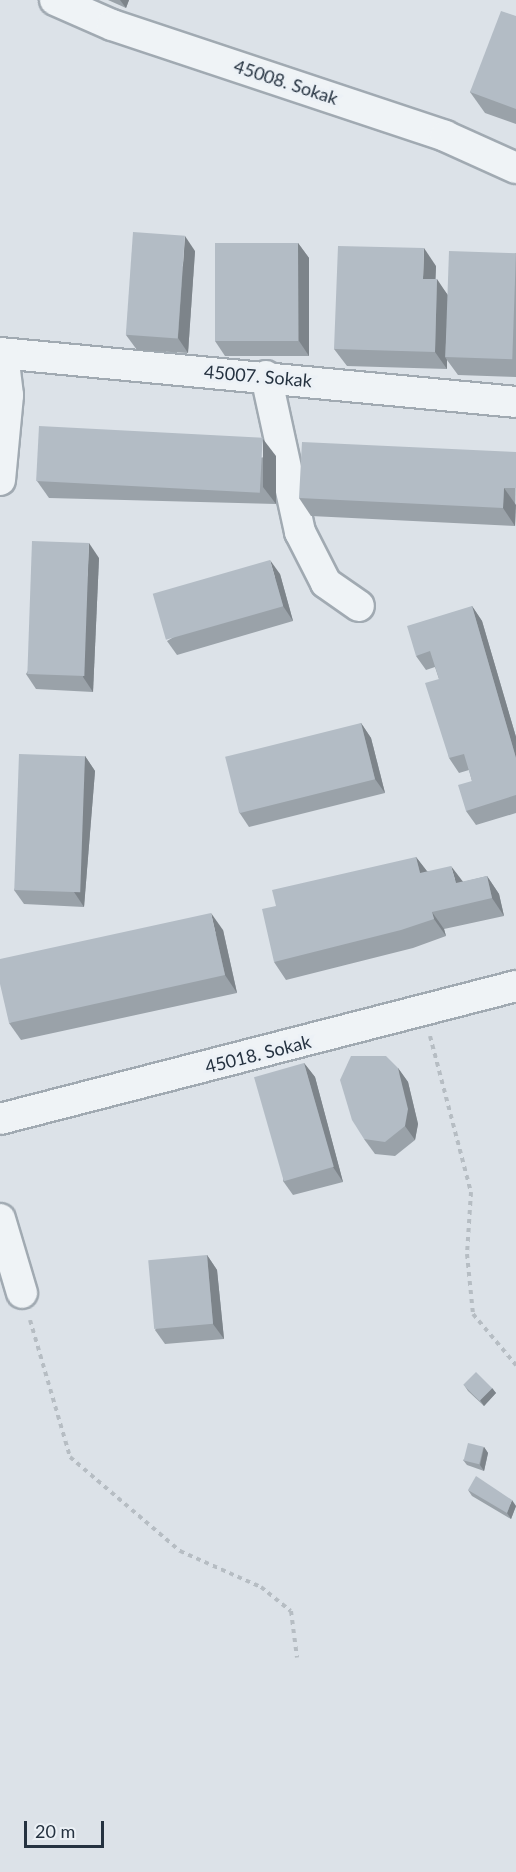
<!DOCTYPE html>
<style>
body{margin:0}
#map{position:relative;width:516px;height:1872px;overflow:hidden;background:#dce2e8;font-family:Lato,sans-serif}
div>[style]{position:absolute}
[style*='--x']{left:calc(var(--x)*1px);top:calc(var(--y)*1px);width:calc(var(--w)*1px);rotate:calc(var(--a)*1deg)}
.path>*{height:4px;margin-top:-2px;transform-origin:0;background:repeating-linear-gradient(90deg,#b6bdc3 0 4.5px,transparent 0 9px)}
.roads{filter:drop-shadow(2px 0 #a1aab2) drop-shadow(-2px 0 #a1aab2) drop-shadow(0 2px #a1aab2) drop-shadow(0 -2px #a1aab2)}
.minor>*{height:30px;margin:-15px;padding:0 15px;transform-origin:15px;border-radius:15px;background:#eff3f6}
.wall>*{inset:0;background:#9aa2a9}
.shaded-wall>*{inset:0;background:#7d848a}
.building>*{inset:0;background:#b3bcc5;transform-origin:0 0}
span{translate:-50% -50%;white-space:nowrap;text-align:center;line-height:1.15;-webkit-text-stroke:6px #ecf1f6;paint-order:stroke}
.street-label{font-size:18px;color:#253240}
.scale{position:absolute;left:24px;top:1821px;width:80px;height:27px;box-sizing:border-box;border:3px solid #253240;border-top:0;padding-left:8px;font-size:18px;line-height:21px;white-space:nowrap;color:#253240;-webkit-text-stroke:4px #ecf1f6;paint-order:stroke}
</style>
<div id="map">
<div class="path">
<div style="--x:430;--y:1036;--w:161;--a:75.3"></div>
<div style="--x:471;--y:1192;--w:62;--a:93.7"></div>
<div style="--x:467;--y:1254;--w:60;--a:84.3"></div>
<div style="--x:473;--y:1314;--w:67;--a:49.9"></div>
<div style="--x:30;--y:1320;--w:143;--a:73.7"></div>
<div style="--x:70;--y:1457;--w:145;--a:40.5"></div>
<div style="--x:180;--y:1551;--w:89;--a:24"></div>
<div style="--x:261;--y:1587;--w:38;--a:39"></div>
<div style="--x:291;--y:1611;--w:47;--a:82.7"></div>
</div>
<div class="roads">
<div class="minor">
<div style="--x:55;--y:0;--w:62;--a:23.7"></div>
<div style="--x:112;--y:25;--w:351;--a:18.4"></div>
<div style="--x:445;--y:136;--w:78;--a:24.3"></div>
<div style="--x:0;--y:353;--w:518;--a:5.42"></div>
<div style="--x:266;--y:376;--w:160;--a:77.7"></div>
<div style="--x:300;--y:532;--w:57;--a:63"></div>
<div style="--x:326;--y:583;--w:40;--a:34.9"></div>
<div style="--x:0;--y:480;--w:85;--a:-84.6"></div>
<div style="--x:8;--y:395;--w:41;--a:-97"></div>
<div style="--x:0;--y:1119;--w:533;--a:-14.45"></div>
<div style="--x:0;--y:1219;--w:77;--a:73.4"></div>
</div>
</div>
<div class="wall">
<div style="clip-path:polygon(108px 0,129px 0,126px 8px)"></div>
<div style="clip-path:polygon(516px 16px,516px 124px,485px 113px,470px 92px)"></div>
<div style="clip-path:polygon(298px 243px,309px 258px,309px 356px,225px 356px,215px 341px)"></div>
<div style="clip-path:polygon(195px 251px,188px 353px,137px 350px,126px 335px)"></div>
<div style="clip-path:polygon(516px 253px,516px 377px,458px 375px,447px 360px,447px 369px,347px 366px,334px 349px,436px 266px,435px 279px,448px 295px)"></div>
<div style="clip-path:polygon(516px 452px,515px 526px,311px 516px,299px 498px)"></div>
<div style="clip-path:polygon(276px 456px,276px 504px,49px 498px,37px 481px)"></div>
<div style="clip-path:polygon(99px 558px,93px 692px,36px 689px,26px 674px)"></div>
<div style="clip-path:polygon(280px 574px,293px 621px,177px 655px,167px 641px)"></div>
<div style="clip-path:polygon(472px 606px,482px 621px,516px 737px,516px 813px,476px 825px,466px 811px,472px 781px,469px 770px,459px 773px,449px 758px,439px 679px,435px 667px,426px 670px,416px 656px)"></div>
<div style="clip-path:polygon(361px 723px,371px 738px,385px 793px,249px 827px,239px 812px)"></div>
<div style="clip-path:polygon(85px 756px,95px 771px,84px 907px,24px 904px,14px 890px)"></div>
<div style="clip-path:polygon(416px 857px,427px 871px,463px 882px,487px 876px,499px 894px,504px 916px,444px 929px,446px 936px,413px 948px,286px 980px,274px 962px)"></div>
<div style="clip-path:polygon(223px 930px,237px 993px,21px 1040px,9px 1023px)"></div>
<div style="clip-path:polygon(304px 1063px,315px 1077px,343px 1182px,293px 1195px,283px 1181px)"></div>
<div style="clip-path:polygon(398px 1068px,408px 1082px,418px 1124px,415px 1140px,395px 1156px,375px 1154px,364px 1139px)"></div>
<div style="clip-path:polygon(207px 1255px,217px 1270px,224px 1339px,165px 1344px,155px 1330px)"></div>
<div style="clip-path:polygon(464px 1385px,492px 1388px,496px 1393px,484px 1406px,468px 1391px)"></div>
<div style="clip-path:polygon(484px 1447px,488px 1453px,484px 1471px,467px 1465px,463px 1460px)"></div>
<div style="clip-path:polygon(468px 1490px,516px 1506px,511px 1519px,472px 1496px)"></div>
</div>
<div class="shaded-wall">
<div style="clip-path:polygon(120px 0,129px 0,126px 8px)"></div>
<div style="clip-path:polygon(185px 236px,195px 251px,188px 353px,178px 338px)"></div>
<div style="clip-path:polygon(298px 243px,309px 258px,309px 356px,299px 341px)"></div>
<div style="clip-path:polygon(424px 248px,436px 266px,435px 296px,423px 279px)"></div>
<div style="clip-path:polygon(437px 279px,449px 297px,445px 357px,447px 360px,447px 369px,435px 352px)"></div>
<div style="clip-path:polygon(263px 439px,276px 456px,276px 504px,263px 487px)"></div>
<div style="clip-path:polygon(504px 488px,516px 505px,515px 526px,503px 508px)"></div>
<div style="clip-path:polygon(89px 543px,99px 558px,93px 692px,83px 677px)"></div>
<div style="clip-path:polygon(270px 560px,280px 574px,293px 621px,283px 606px)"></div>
<div style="clip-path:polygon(472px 606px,482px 621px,516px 737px,516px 758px)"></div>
<div style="clip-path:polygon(361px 723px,371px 738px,385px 793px,375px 779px)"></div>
<div style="clip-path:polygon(85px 756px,95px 771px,84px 907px,74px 892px)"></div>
<div style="clip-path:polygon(416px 857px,429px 874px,420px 873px)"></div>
<div style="clip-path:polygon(451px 866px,464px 883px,456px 883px)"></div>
<div style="clip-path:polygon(487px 876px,499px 894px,504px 916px,492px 898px)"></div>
<div style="clip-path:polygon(432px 912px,444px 929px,446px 936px,434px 919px)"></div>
<div style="clip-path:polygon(211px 913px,223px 930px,237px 993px,225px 975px)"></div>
<div style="clip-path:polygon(304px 1063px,315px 1077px,343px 1182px,333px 1167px)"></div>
<div style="clip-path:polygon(398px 1068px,408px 1082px,418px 1124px,415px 1140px,405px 1126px)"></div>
<div style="clip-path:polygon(207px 1255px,217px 1270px,224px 1339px,213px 1324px)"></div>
<div style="clip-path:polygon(492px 1388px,496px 1393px,484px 1406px,480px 1400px)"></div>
<div style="clip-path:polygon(484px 1447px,488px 1453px,484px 1471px,480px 1465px)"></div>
<div style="clip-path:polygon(512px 1500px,516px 1506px,511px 1519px,507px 1513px)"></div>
</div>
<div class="building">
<div style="clip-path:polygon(501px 11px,516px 16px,516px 109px,470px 92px)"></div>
<div style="left:133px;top:232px;width:52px;height:103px;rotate:4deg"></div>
<div style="left:215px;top:243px;width:83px;height:98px"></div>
<div style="clip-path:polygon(338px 246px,424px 248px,423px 279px,437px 279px,435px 352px,334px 349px)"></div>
<div style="left:449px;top:251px;width:67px;height:106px;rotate:2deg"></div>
<div style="left:39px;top:426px;width:224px;height:55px;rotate:3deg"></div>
<div style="clip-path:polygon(302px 442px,516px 452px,516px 488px,504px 488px,503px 508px,299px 498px)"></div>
<div style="left:32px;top:541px;width:57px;height:133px;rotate:2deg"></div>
<div style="left:270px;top:560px;width:48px;height:122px;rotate:74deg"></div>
<div style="clip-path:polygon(472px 606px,516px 758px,516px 795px,466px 811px,458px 785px,472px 781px,464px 754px,449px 758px,425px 683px,439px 679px,430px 651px,416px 656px,407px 626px)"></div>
<div style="left:361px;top:723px;width:58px;height:140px;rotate:76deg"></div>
<div style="left:19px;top:754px;width:66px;height:136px;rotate:2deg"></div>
<div style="clip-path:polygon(416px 857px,420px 873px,451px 866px,456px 883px,487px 876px,492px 898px,432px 912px,434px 919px,401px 930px,274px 962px,262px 909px,276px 906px,272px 890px)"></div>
<div style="clip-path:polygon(211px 913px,225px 975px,9px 1023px,0 984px,0 959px)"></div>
<div style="clip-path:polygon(351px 1056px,386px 1056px,398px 1068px,408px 1109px,405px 1126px,385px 1142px,364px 1139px,352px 1120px,340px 1080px)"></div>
<div style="left:304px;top:1063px;width:108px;height:52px;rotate:74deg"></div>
<div style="left:207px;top:1255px;width:69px;height:59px;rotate:85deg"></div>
<div style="left:476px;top:1372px;width:23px;height:18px;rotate:45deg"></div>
<div style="left:468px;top:1443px;width:16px;height:18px;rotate:14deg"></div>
<div style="clip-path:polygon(476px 1476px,512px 1500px,507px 1513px,468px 1490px)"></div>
</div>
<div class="street-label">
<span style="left:286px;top:82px;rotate:18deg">45008. Sokak</span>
<span style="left:258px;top:376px;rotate:5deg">45007. Sokak</span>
<span style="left:258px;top:1054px;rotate:-14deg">45018. Sokak</span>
</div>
<div class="scale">20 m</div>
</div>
